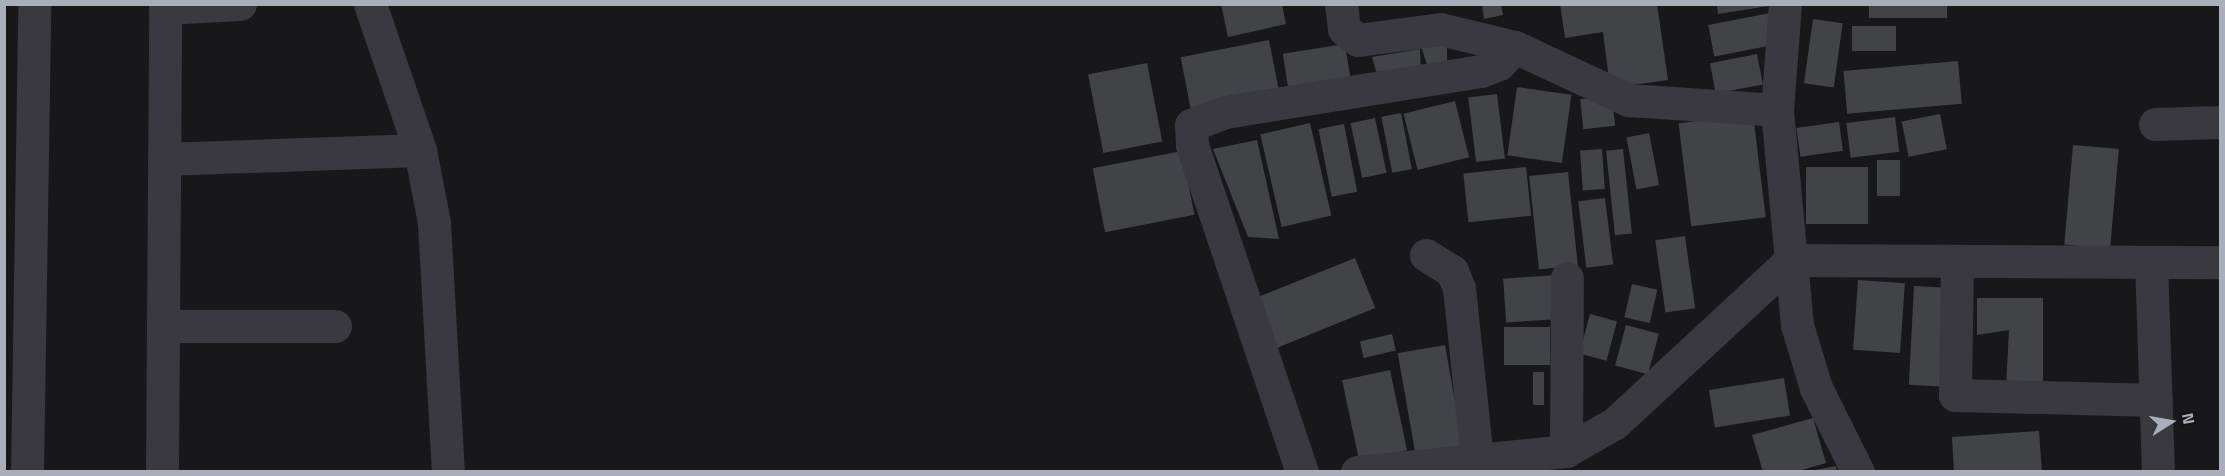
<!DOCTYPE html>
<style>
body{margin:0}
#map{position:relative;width:2225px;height:476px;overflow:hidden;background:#18181a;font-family:"Titillium Web",sans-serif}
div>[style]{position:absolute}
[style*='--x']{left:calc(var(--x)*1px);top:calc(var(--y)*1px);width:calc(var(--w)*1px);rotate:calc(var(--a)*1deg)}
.building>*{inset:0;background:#424347;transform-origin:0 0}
.minor>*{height:33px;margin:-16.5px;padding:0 16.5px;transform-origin:16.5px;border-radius:16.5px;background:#39393f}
span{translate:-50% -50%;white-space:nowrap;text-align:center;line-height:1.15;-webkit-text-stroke:4.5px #131315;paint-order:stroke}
.frame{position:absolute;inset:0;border:6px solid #aaaeba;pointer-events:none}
.north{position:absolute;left:2141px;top:392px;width:60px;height:60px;-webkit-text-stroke:4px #131315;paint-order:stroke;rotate:79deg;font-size:16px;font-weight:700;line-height:24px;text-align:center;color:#aaaeba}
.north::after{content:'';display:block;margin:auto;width:21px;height:27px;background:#aaaeba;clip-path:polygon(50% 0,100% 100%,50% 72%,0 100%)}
</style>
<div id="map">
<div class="building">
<div style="clip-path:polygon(1221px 4px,1282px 4px,1286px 24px,1228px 37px)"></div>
<div style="clip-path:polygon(1482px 4px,1501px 4px,1503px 15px,1484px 19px)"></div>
<div style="clip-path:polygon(1560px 4px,1657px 4px,1668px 80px,1610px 88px,1603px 32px,1565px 38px)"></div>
<div style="clip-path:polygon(1717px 4px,1769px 4px,1769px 6px,1718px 14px)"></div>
<div style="left:1869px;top:5px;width:78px;height:13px"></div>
<div style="left:1770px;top:13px;width:32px;height:63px;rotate:79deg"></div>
<div style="left:1813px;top:19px;width:30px;height:65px;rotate:8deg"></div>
<div style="left:1852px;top:26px;width:44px;height:25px"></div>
<div style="clip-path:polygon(1447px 39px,1447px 62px,1428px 68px,1419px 40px)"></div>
<div style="left:1269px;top:40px;width:52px;height:90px;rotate:79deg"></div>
<div style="left:1345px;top:44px;width:39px;height:63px;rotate:81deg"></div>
<div style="clip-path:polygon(1420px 49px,1421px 75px,1379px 81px,1372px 57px)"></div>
<div style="left:1757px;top:54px;width:31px;height:48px;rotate:79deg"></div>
<div style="left:1958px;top:61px;width:43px;height:115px;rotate:85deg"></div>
<div style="left:1147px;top:63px;width:80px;height:60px;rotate:79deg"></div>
<div style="left:1517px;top:87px;width:55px;height:69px;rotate:8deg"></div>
<div style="left:1497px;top:94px;width:65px;height:29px;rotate:83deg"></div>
<div style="left:1612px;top:96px;width:30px;height:32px;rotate:84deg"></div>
<div style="left:1455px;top:101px;width:58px;height:53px;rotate:76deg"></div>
<div style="left:1401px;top:113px;width:57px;height:20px;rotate:79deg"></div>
<div style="left:1753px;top:114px;width:104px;height:75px;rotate:83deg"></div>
<div style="left:1940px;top:114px;width:36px;height:39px;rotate:79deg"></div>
<div style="left:1895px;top:117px;width:35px;height:49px;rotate:83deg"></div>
<div style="left:1375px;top:118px;width:56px;height:25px;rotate:78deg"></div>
<div style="left:1839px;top:122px;width:29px;height:43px;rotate:82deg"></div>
<div style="left:1310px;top:123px;width:95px;height:51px;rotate:77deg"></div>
<div style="left:1344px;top:124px;width:69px;height:26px;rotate:79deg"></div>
<div style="left:1649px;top:133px;width:53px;height:23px;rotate:79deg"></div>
<div style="clip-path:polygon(1257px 140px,1279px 239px,1248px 237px,1213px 149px)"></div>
<div style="left:2073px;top:145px;width:46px;height:100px;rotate:5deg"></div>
<div style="left:1602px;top:149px;width:40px;height:22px;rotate:86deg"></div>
<div style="left:1623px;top:149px;width:85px;height:17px;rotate:84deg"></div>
<div style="left:1182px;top:151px;width:65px;height:91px;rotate:79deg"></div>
<div style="left:1877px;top:160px;width:23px;height:36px"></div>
<div style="left:1526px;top:167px;width:49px;height:63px;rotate:84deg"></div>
<div style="left:1806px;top:167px;width:62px;height:57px"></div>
<div style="left:1568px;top:172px;width:94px;height:39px;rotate:84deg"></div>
<div style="left:1605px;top:198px;width:67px;height:27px;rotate:83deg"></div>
<div style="left:1685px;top:236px;width:73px;height:30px;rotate:82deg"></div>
<div style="left:1355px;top:258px;width:54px;height:107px;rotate:68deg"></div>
<div style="left:1556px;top:275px;width:44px;height:53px;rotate:86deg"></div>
<div style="left:1858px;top:280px;width:47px;height:70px;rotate:4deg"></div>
<div style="left:1632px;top:284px;width:26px;height:34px;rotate:13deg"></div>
<div style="left:1914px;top:286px;width:35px;height:99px;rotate:3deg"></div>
<div style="clip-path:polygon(1977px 298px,2043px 298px,2043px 386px,2006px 386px,2009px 330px,1977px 335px)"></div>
<div style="left:1590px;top:314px;width:28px;height:41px;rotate:15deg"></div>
<div style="left:1626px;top:325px;width:34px;height:42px;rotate:15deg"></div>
<div style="left:1504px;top:327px;width:46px;height:38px"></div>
<div style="left:1392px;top:334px;width:17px;height:33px;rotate:77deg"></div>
<div style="left:1445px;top:345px;width:102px;height:48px;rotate:80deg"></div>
<div style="left:1390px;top:370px;width:82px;height:49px;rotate:78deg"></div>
<div style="left:1533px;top:372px;width:11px;height:33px"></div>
<div style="left:1784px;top:378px;width:38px;height:76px;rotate:81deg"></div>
<div style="clip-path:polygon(1813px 418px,1826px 463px,1795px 472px,1763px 472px,1752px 435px)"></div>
<div style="clip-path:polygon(2039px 431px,2042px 472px,1954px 472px,1952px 437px)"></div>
<div style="clip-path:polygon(1836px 466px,1837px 472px,1815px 472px,1815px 470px)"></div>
</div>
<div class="minor">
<div style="--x:370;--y:4;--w:154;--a:71.1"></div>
<div style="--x:1341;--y:4;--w:25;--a:83"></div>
<div style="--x:1344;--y:29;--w:18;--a:38"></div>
<div style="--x:1358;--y:40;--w:83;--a:-7.6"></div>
<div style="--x:1440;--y:29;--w:77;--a:13.5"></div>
<div style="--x:1515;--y:47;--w:125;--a:25.1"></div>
<div style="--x:1628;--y:100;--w:149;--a:3.8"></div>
<div style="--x:1785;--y:4;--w:106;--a:94.3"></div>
<div style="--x:1777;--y:110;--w:216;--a:84.7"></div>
<div style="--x:1797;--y:325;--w:66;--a:73.2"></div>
<div style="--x:1816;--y:388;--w:94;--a:63.4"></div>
<div style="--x:165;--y:8;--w:75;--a:-3.1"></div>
<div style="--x:2155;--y:124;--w:65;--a:-1.8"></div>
<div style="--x:164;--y:159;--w:256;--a:-2"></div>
<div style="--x:420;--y:150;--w:74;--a:79.1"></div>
<div style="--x:434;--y:223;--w:249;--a:86.8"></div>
<div style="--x:1426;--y:255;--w:31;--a:32"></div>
<div style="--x:1452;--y:271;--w:18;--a:68"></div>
<div style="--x:1459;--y:288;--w:172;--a:84"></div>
<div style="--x:2151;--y:262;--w:210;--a:88.1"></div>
<div style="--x:1957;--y:263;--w:132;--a:90.9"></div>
<div style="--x:1955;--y:395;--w:201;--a:1.4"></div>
<div style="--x:163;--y:326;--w:172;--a:0"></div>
<div style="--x:1566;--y:451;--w:173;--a:-89.7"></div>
<div style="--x:27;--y:472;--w:468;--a:-89.1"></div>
<div style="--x:162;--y:472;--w:468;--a:-89.6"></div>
<div style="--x:1302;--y:472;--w:345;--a:-108.6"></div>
<div style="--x:1192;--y:145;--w:20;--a:-93"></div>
<div style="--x:1191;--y:125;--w:36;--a:-21"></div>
<div style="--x:1225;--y:112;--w:259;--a:-9.1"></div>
<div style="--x:1481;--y:71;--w:19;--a:-21"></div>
<div style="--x:1499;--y:64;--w:23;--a:-47"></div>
<div style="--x:1357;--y:472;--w:210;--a:-5.7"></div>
<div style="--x:1566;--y:451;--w:56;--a:-29.7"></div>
<div style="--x:1615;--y:423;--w:240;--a:-42.8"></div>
<div style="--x:1791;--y:260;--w:429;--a:0.3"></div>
</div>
<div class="frame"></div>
<div class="north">N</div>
</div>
